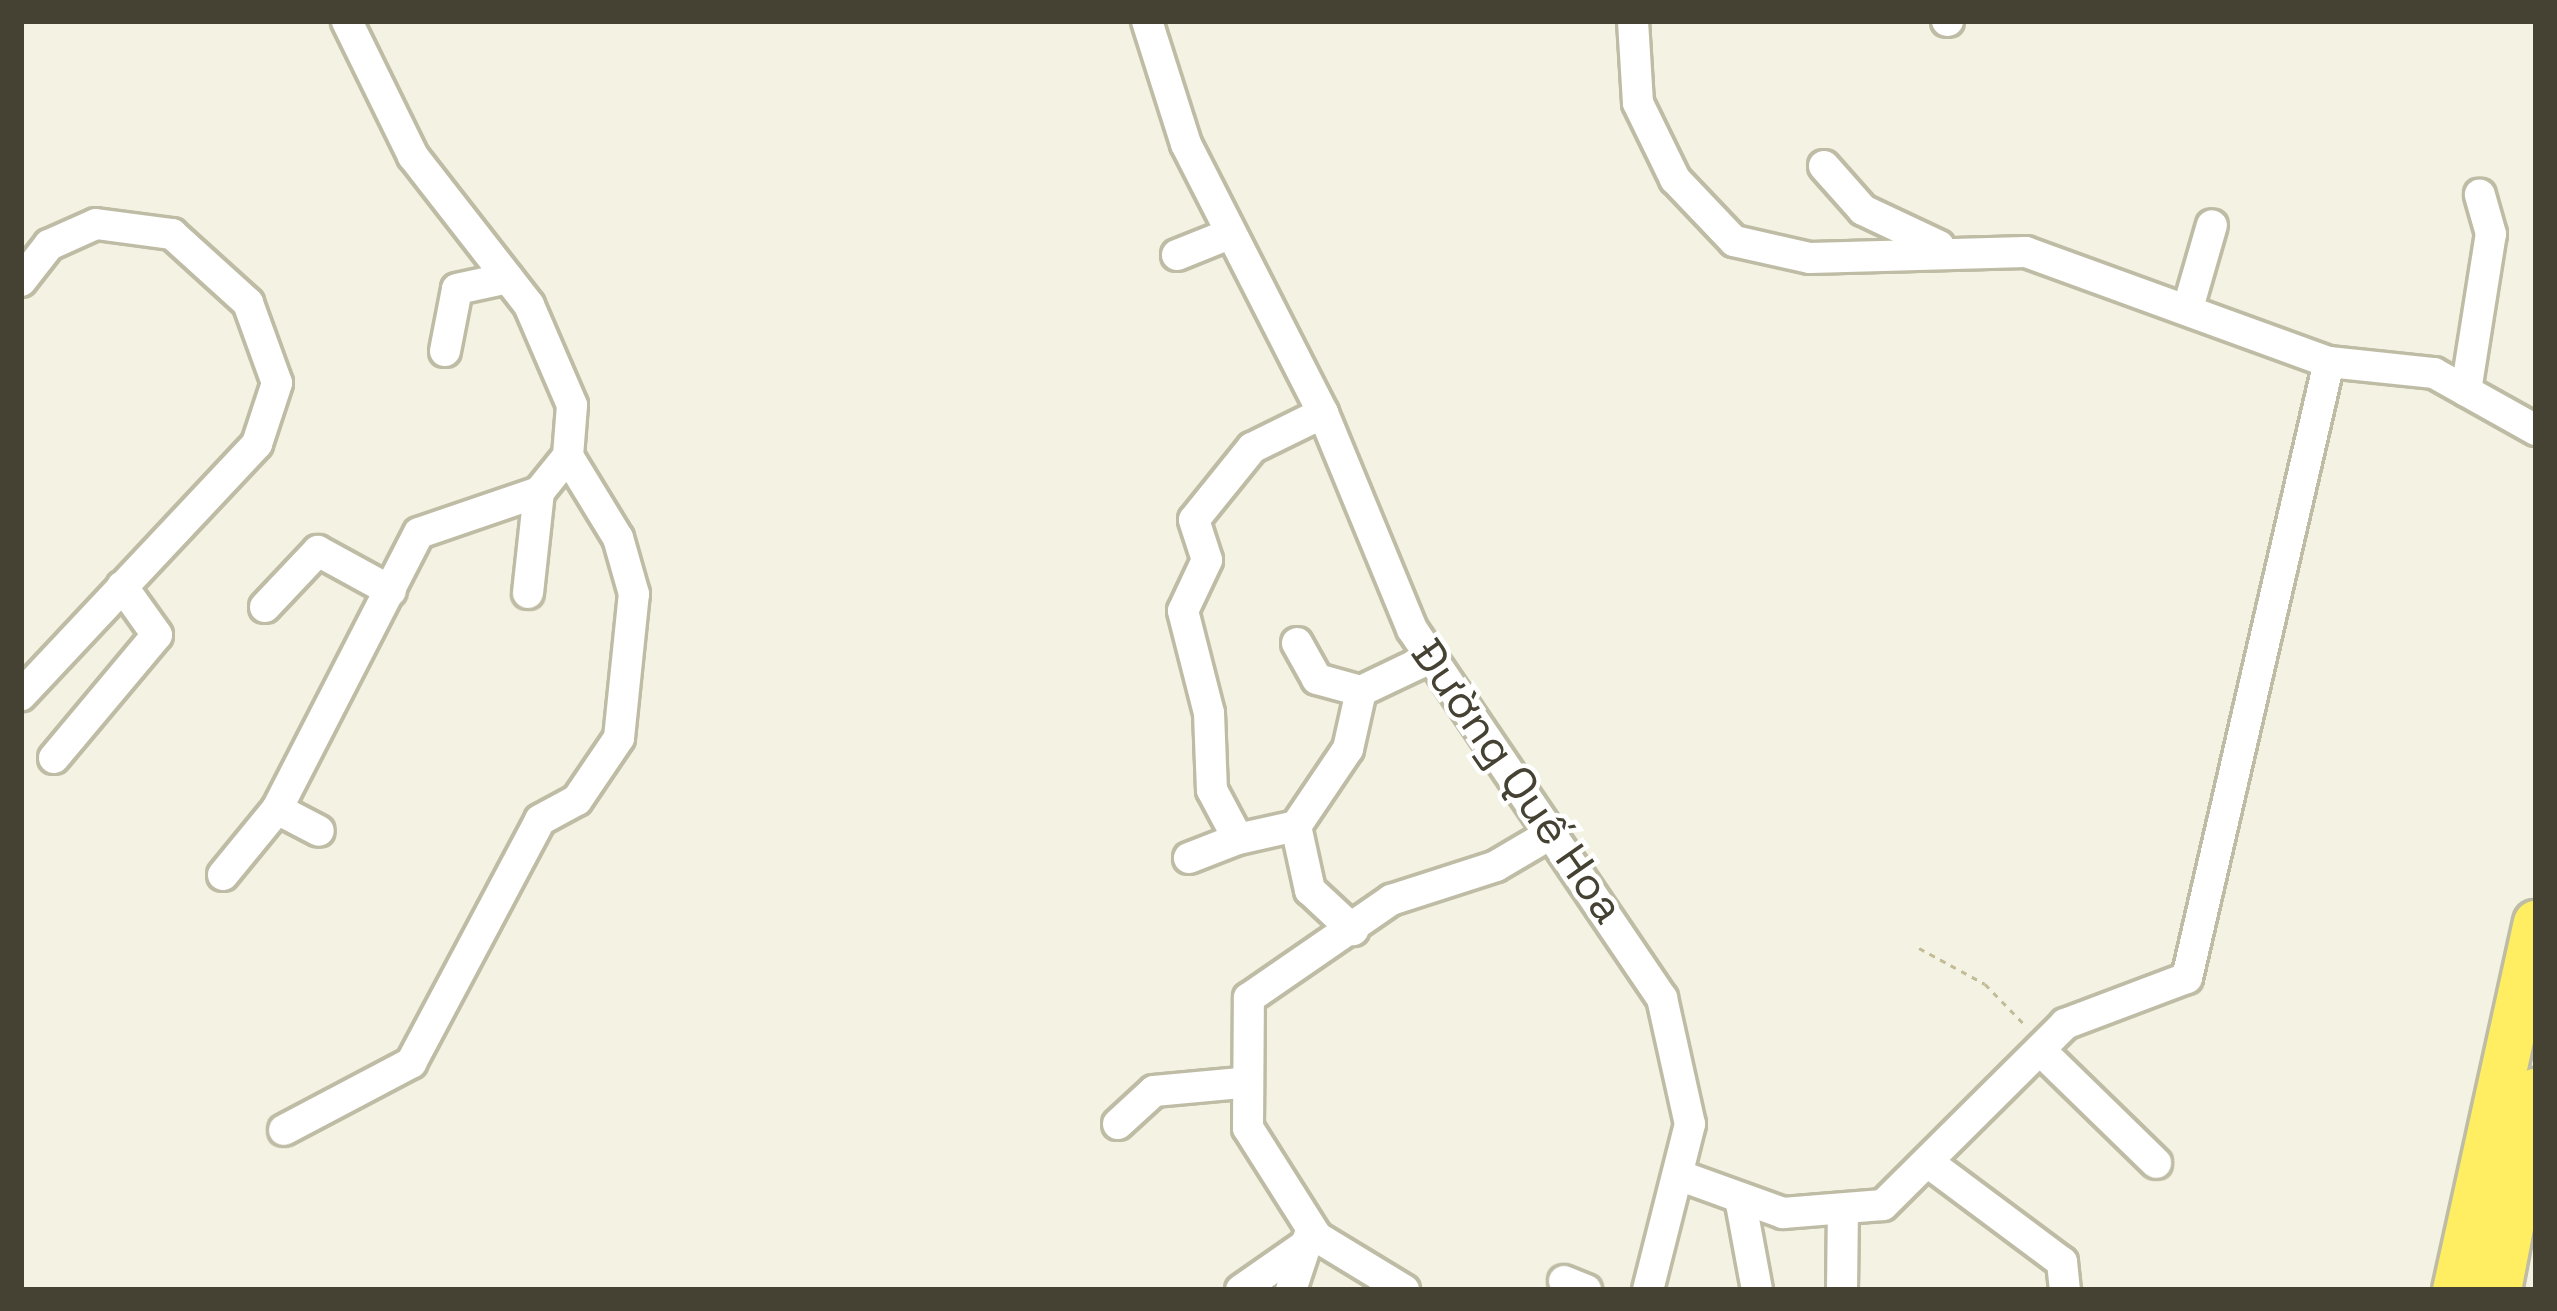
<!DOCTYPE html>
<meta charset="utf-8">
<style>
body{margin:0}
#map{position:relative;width:2557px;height:1311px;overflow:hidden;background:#f3f2e3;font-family:"Space Grotesk",sans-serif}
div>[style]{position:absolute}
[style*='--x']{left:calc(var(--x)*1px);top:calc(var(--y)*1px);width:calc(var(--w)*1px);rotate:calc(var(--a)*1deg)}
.path>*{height:3px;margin-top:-1.5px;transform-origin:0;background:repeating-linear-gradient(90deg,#c1bc96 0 6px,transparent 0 12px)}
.roads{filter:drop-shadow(3px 0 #bfbca5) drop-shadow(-3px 0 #bfbca5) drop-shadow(0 3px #bfbca5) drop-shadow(0 -3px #bfbca5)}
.minor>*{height:30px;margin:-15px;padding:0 15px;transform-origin:15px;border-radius:15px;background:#fff}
.highway>*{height:45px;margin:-22.5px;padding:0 22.5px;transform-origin:22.5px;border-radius:22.5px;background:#ffee62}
span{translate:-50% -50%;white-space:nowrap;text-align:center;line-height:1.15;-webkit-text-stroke:9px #fff;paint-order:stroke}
.street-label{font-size:45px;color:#454233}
.frame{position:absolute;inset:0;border:24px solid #454233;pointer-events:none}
</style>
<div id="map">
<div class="path">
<div style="--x:1919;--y:948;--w:75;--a:28.6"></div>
<div style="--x:1985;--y:984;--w:60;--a:45.7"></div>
</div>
<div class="roads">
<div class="minor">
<div style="--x:1147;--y:21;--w:129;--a:72.4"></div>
<div style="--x:1186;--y:144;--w:302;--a:63"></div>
<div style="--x:1323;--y:413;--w:234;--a:67.6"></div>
<div style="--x:1412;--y:629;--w:446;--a:55.9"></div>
<div style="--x:1662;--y:998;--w:129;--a:77.5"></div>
<div style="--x:1690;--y:1124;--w:171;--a:104.2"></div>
<div style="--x:1633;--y:21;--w:82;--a:86.5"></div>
<div style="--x:1638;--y:103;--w:85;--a:64"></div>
<div style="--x:1675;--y:179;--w:86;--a:46.4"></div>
<div style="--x:1734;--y:241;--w:78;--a:12.6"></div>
<div style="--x:1810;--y:258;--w:216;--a:-1.6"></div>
<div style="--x:2026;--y:252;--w:322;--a:20"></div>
<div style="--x:2329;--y:362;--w:106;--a:6"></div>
<div style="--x:2434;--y:373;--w:117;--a:29.2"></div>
<div style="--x:1947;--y:21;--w:1;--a:0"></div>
<div style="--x:1824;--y:166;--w:59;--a:48.4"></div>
<div style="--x:1863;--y:210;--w:84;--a:25.3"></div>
<div style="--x:1177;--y:255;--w:54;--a:-21.8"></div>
<div style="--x:21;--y:281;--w:46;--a:-52.1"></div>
<div style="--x:49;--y:245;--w:51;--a:-24.1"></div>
<div style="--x:96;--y:224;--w:77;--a:7.5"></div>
<div style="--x:172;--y:234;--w:103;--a:42.2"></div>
<div style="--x:248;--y:303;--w:85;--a:70.1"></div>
<div style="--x:277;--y:383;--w:64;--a:108.2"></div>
<div style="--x:257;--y:444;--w:345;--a:133.2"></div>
<div style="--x:2188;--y:308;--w:86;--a:-73.9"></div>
<div style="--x:445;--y:351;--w:63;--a:-79"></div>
<div style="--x:457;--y:289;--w:52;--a:-12.2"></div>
<div style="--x:2466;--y:391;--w:159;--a:-81"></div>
<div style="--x:2491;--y:234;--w:41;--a:-105.8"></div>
<div style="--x:1323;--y:413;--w:79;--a:153.8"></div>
<div style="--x:1252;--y:448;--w:92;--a:128.9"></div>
<div style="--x:1194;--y:520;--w:42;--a:72"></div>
<div style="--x:1207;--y:560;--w:56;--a:115.2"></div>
<div style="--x:1183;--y:611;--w:105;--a:75.7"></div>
<div style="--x:1209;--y:713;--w:77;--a:87.8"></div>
<div style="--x:1212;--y:790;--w:55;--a:62"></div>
<div style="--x:1238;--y:839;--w:59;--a:-12.6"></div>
<div style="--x:1296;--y:826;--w:93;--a:-56"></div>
<div style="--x:1348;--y:749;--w:59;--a:-77.4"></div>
<div style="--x:1361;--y:691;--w:74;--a:-25.5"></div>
<div style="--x:528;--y:593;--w:102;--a:-83.8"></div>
<div style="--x:265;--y:607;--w:77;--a:-46.6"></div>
<div style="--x:318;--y:551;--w:83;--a:28.7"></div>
<div style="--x:1297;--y:643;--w:41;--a:60.9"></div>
<div style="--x:1317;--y:679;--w:46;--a:15.3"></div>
<div style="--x:54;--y:758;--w:160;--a:-50.1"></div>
<div style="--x:157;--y:635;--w:60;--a:-125.5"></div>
<div style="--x:277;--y:809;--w:47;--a:27.6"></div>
<div style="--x:1296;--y:826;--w:66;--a:77.7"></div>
<div style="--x:1310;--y:890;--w:59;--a:42.9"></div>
<div style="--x:1189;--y:858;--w:53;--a:-21.2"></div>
<div style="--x:223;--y:875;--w:85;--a:-50.7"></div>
<div style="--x:277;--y:809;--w:310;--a:-62.8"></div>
<div style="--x:419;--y:533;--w:127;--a:-18.9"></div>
<div style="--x:539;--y:492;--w:46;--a:-51.1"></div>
<div style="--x:568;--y:456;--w:51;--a:-85.5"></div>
<div style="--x:572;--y:405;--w:109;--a:-113.3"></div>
<div style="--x:529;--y:305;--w:189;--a:-127.9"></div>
<div style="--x:413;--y:156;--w:150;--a:-116.1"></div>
<div style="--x:2040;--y:1050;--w:162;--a:44.2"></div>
<div style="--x:1118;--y:1124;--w:49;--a:-42.5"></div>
<div style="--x:1154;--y:1091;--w:87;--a:-5.3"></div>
<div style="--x:284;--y:1130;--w:144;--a:-27.8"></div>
<div style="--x:411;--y:1063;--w:275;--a:-62"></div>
<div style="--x:540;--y:820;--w:42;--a:-28.4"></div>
<div style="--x:577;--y:800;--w:75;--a:-55.9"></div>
<div style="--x:619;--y:738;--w:145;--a:-84.1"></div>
<div style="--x:634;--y:594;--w:58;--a:-105.9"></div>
<div style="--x:618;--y:538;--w:96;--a:-121.4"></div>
<div style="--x:1929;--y:1163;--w:166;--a:36.7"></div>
<div style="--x:2062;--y:1262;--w:28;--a:84"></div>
<div style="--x:1681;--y:1176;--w:109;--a:19.9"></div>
<div style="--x:1783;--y:1213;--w:100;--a:-4.6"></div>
<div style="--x:1883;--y:1205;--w:257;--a:-44.8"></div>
<div style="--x:2065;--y:1024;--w:130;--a:-20.7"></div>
<div style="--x:2187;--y:978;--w:632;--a:-77.02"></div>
<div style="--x:1740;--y:1198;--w:94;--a:79.5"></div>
<div style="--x:1317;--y:1237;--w:129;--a:-122.3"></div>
<div style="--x:1248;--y:1128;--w:130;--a:-89.6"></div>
<div style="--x:1249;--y:998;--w:173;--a:-34.6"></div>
<div style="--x:1391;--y:900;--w:110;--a:-17.9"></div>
<div style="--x:1496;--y:866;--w:65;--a:-30.5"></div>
<div style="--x:1564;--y:1281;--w:24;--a:22"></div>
<div style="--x:1241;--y:1290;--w:93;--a:-34.9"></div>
<div style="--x:1317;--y:1237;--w:102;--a:31.3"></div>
<div style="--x:1291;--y:1290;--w:54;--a:-71.6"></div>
<div style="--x:1842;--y:1290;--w:77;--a:-89.3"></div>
</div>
<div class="highway">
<div style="--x:2455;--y:1290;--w:376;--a:-77.6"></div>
<div style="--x:2498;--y:1290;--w:203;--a:-79.2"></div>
</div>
</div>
<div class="street-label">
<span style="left:1518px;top:781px;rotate:55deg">Đường Quế Hoa</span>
</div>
<div class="frame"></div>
</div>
